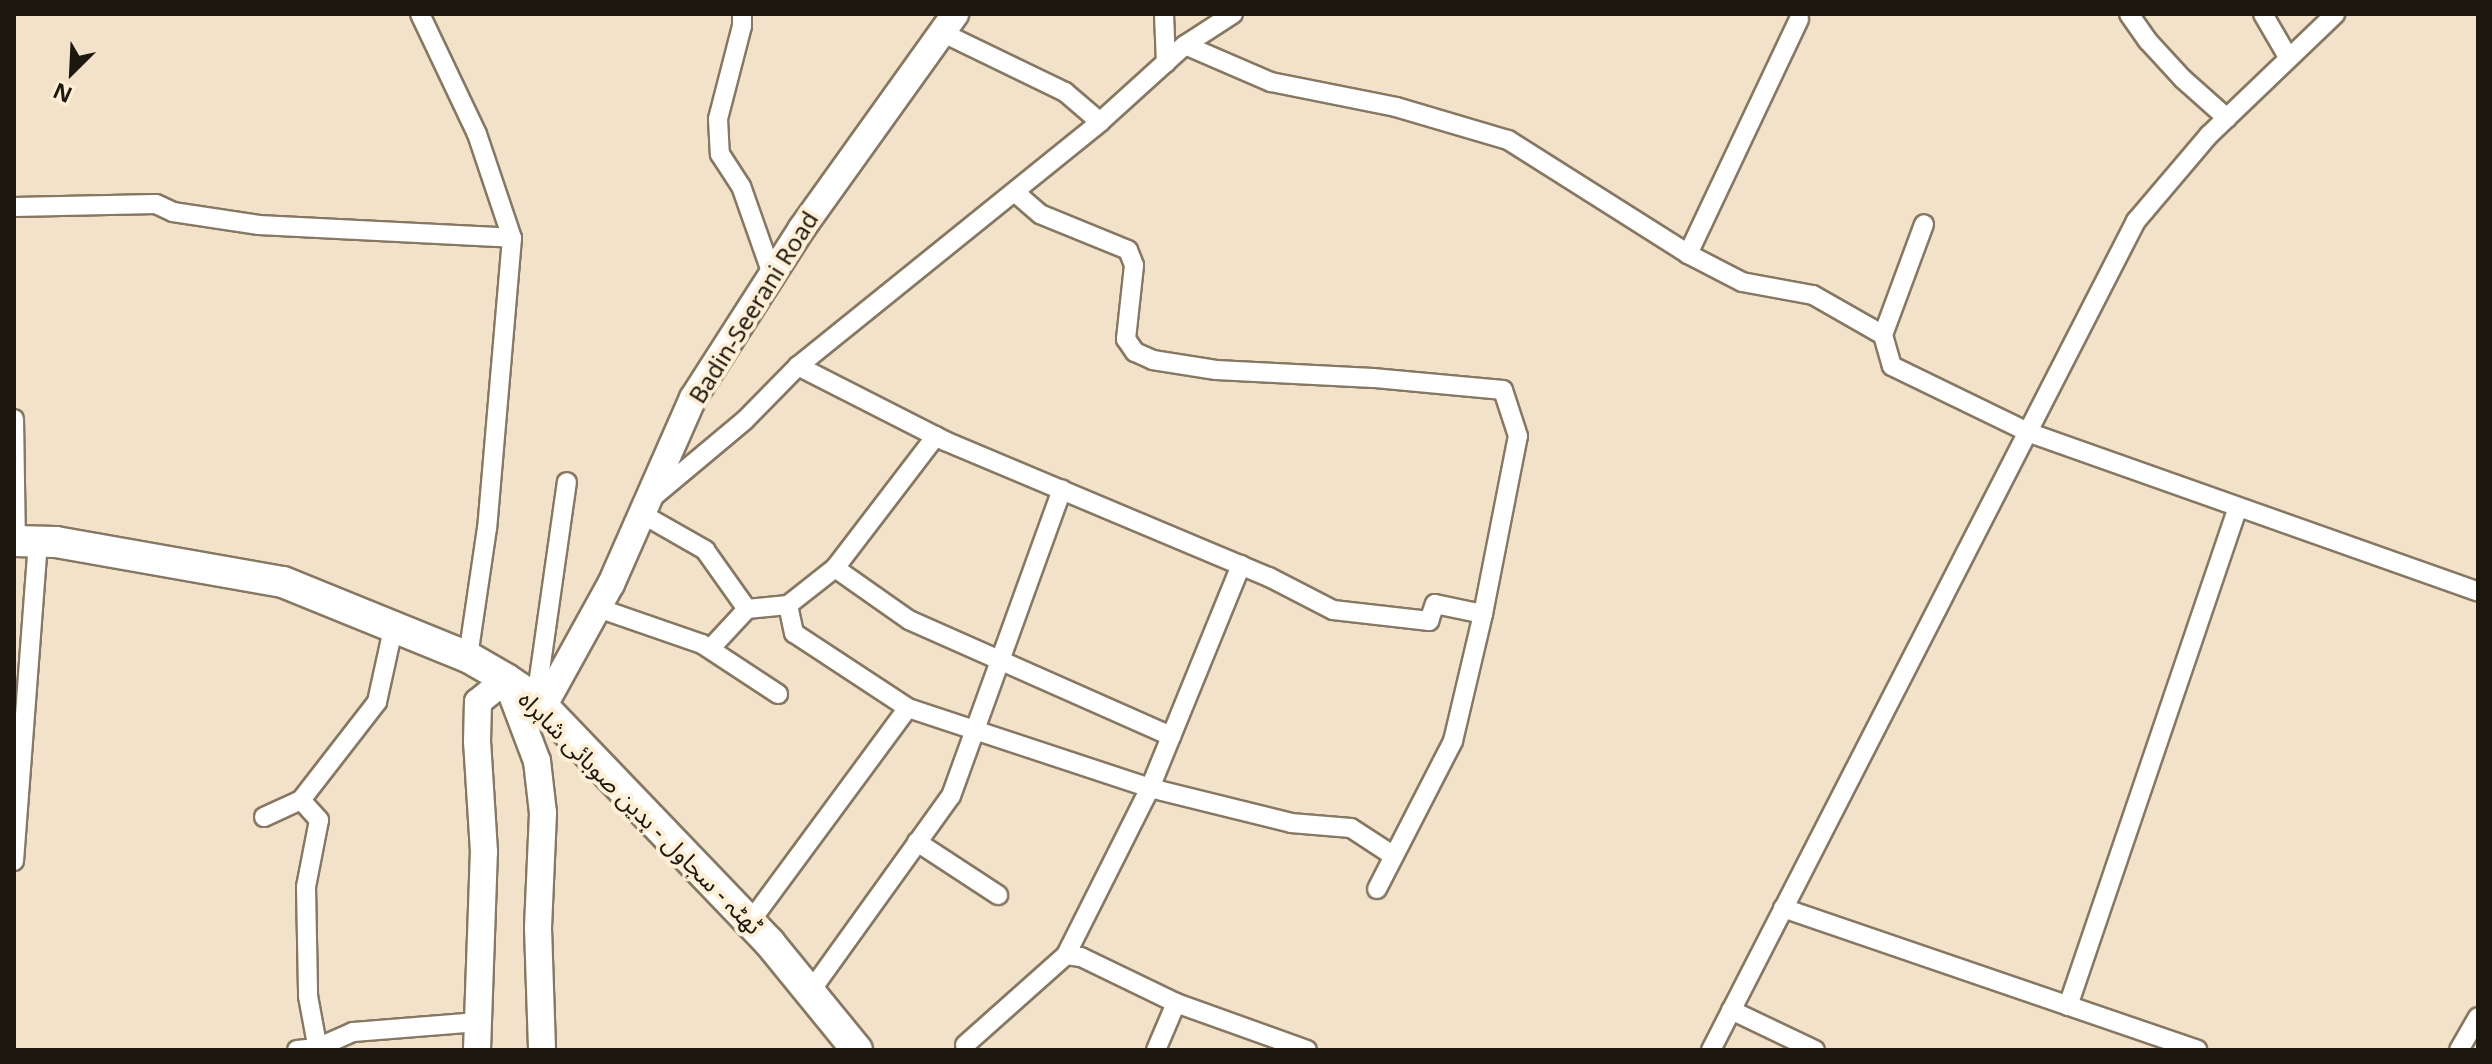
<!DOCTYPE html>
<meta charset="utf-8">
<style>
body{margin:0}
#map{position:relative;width:2492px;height:1064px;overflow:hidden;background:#f1e2c9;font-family:"Noto Sans","Noto Sans Arabic",sans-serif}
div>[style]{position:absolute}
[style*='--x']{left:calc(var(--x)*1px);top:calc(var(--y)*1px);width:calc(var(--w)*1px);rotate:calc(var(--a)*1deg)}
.roads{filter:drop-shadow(2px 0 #867862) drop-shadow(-2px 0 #867862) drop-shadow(0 2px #867862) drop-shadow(0 -2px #867862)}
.street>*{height:18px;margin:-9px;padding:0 9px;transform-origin:9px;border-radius:9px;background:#fff}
.secondary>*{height:26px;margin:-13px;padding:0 13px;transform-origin:13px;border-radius:13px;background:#fff}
.primary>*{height:30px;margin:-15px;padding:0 15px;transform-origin:15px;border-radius:15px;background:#fff}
span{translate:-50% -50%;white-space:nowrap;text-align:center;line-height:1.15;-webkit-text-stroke:8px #feefd6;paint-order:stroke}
.street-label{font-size:24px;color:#1d180f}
.frame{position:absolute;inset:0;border:16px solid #1d180f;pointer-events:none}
.north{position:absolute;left:32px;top:32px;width:80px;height:80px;-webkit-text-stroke:6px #feefd6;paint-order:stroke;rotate:204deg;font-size:22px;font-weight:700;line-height:32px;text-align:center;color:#1d180f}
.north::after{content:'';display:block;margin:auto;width:28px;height:36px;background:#1d180f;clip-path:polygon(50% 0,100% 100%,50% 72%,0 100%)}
</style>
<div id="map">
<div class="roads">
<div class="street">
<div style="--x:420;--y:14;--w:133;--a:64.6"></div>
<div style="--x:477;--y:134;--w:110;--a:71.4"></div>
<div style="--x:512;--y:238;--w:291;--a:94.9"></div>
<div style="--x:487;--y:528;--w:130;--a:98.4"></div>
<div style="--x:742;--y:14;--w:12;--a:90"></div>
<div style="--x:742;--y:26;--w:96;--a:104.5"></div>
<div style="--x:718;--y:119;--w:35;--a:87"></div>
<div style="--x:720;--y:154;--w:38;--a:57"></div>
<div style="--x:741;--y:186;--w:93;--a:70.6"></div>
<div style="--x:1164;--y:14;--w:49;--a:87.7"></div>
<div style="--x:2129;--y:14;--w:33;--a:55"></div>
<div style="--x:2148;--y:41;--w:52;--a:47.4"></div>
<div style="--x:2183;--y:79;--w:59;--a:41.6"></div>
<div style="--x:2263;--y:14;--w:50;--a:59.8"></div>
<div style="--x:941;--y:32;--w:138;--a:25.8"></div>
<div style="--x:1065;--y:92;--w:46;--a:40.6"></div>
<div style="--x:1185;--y:45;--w:94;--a:23.3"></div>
<div style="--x:1271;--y:82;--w:127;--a:11.3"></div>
<div style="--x:1396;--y:107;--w:117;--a:16.4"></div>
<div style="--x:1508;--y:140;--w:213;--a:32.3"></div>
<div style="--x:1688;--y:254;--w:61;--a:27.4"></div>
<div style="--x:1742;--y:282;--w:72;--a:10.4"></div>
<div style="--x:1813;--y:295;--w:81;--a:29.7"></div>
<div style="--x:1883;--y:335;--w:32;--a:74"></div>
<div style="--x:1892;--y:366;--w:153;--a:25.9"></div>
<div style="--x:2030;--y:433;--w:475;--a:19.5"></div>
<div style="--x:14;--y:207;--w:142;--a:-1.2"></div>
<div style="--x:156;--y:204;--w:19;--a:25"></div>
<div style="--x:173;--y:212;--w:87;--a:8.6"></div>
<div style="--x:259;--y:225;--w:253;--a:2.9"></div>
<div style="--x:1688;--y:254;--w:260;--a:-64.7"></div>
<div style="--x:1883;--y:335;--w:118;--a:-69.7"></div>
<div style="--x:798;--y:366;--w:165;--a:27"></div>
<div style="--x:945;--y:441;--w:351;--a:22.8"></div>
<div style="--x:1269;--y:577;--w:72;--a:27.3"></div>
<div style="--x:1333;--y:610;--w:97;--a:6.5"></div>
<div style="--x:1429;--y:621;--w:18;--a:-71"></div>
<div style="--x:1435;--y:604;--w:49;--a:11.8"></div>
<div style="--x:1483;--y:614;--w:181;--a:-78.9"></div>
<div style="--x:1518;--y:436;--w:48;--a:-108.1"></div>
<div style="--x:1503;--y:390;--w:131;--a:-174.7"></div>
<div style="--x:1373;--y:378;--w:157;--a:-177.1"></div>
<div style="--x:1216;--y:370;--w:64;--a:-171"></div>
<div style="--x:1153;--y:360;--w:20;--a:-156"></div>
<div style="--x:1135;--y:352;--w:16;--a:-125"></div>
<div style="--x:1126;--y:339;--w:74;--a:-83.8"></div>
<div style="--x:1134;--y:265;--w:16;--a:-112"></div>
<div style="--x:1128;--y:250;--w:95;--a:-157.8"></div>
<div style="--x:1040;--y:214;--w:33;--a:-139"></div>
<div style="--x:14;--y:419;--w:122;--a:89.1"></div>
<div style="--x:653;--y:497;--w:120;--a:-39.9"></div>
<div style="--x:745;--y:420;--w:76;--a:-45.5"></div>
<div style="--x:798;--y:366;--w:388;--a:-38.9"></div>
<div style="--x:1100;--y:122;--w:115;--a:-42.2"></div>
<div style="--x:1185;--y:45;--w:57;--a:-32.9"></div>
<div style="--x:642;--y:514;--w:73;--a:29.7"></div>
<div style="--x:705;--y:550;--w:72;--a:54.6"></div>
<div style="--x:835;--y:568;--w:90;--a:35.1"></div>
<div style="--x:909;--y:620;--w:287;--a:23.9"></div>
<div style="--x:788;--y:605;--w:29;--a:78"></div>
<div style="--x:794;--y:633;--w:136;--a:33.3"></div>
<div style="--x:908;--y:708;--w:255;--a:18.3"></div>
<div style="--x:1150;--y:788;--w:145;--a:13.9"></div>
<div style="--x:1291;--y:823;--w:60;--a:4.8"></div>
<div style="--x:1351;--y:828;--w:51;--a:33.1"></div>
<div style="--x:598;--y:608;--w:110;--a:19.1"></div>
<div style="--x:702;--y:644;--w:91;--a:33.3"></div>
<div style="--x:710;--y:649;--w:54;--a:-47.2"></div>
<div style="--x:747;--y:609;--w:41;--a:-5.6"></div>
<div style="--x:788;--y:605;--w:60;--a:-38.2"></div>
<div style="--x:835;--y:568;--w:166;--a:-52.6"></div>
<div style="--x:536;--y:699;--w:219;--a:-81.9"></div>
<div style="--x:301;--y:800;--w:27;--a:48"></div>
<div style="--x:319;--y:820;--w:68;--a:101"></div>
<div style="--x:306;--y:887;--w:109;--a:88.9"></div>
<div style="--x:308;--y:996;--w:55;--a:79.5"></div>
<div style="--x:264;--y:817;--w:41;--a:-24.7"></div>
<div style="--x:301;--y:800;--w:124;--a:-52.2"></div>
<div style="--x:377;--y:702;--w:79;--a:-77.6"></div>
<div style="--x:917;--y:842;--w:97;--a:33.2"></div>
<div style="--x:14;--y:861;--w:320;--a:-85.7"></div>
<div style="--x:1377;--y:889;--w:166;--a:-62.8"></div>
<div style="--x:1453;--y:741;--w:130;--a:-76.7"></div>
<div style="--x:1783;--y:908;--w:438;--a:18.9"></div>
<div style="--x:750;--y:922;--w:266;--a:-53.6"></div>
<div style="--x:1066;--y:955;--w:15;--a:8"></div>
<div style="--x:1081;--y:957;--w:106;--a:25.8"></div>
<div style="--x:1176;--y:1003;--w:139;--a:19.7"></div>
<div style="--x:810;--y:992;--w:241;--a:-54.3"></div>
<div style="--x:951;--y:796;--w:326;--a:-70.1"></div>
<div style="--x:2068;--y:1006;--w:527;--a:-71.19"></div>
<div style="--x:1731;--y:1010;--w:93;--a:25.5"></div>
<div style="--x:965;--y:1045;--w:135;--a:-41.7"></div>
<div style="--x:1066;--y:955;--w:187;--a:-63.3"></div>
<div style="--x:1150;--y:788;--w:241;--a:-67.8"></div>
<div style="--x:297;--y:1050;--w:20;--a:-6"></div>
<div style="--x:317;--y:1048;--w:39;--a:-24"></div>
<div style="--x:353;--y:1032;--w:123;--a:-4.6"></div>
<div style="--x:1156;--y:1050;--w:51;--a:-66.9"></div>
<div style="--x:1711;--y:1050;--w:932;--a:-62.86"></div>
<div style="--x:2136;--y:221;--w:113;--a:-49.7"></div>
<div style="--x:2209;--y:135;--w:175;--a:-43.8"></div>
<div style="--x:2459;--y:1050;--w:38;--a:-60"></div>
</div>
<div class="secondary">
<div style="--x:543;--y:707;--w:141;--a:-61.1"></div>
<div style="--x:611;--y:584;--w:203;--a:-66.2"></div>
<div style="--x:693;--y:398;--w:202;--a:-57.3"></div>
<div style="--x:802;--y:228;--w:263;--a:-54.4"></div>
<div style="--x:477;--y:1050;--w:198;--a:-88"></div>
<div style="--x:484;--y:852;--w:110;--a:-93.6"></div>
<div style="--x:477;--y:742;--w:40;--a:-88.6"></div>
<div style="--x:478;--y:702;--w:36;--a:-39"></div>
<div style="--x:506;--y:679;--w:88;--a:69.3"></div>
<div style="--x:537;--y:761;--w:52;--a:83.4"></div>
<div style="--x:543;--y:813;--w:115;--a:92.5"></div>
<div style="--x:538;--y:928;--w:122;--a:88.1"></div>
</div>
<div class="primary">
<div style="--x:14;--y:541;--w:42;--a:1.4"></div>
<div style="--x:56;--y:542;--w:230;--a:10"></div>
<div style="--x:283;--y:582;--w:200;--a:22.1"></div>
<div style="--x:468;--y:657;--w:44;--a:30.1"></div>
<div style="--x:506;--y:679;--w:36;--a:34"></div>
<div style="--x:536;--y:699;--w:337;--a:46.2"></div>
<div style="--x:769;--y:942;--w:139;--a:50.8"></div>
</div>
</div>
<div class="street-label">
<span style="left:753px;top:307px;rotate:-58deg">Badin-Seerani Road</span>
<span style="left:641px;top:812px;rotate:45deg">ٹھٹہ - سجاول - بدین صوبائی شاہراہ</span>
</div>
<div class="frame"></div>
<div class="north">N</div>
</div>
